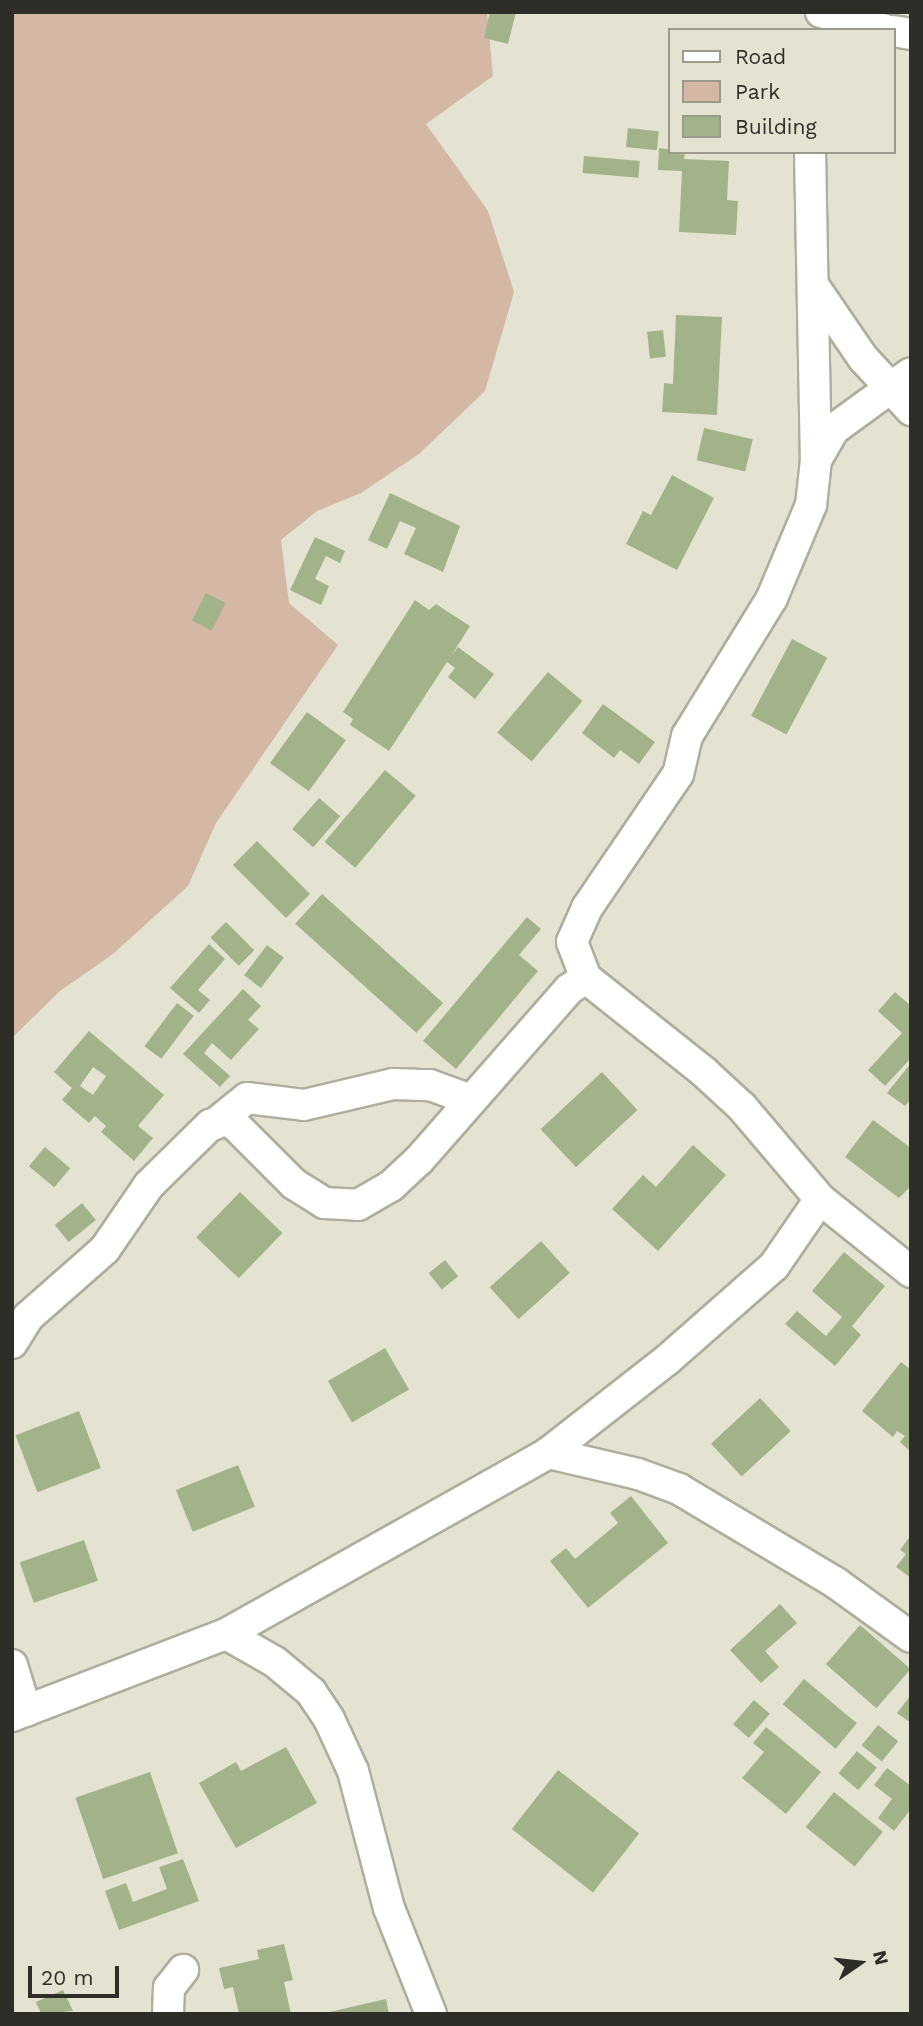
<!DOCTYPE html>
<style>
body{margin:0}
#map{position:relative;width:923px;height:2026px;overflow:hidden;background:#e4e3d1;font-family:"Work Sans",sans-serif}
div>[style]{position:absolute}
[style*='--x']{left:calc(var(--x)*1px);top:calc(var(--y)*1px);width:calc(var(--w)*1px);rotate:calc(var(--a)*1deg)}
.green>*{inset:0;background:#d4b7a5}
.building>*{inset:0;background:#a2b38a;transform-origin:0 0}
.roads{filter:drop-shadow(2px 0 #afae9d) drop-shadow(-2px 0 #afae9d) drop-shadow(0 2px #afae9d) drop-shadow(0 -2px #afae9d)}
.street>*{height:30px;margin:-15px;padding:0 15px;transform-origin:15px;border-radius:15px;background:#fff}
span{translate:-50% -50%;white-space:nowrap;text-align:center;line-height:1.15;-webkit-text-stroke:6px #e4e3d1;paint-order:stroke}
.frame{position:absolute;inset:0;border:14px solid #2e2d27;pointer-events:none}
.legend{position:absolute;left:668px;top:28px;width:228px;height:126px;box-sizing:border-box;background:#e4e3d1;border:2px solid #9b9a8d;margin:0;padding:9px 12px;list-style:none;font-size:21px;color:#2e2d27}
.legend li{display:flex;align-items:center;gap:14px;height:35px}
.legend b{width:35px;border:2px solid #9b9a8d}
.north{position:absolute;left:825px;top:1928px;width:70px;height:70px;-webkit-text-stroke:5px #e4e3d1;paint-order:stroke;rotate:76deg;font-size:19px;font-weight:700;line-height:28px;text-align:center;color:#2e2d27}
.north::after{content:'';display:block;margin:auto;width:24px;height:32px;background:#2e2d27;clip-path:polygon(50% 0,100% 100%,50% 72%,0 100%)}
.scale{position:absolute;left:28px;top:1966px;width:91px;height:32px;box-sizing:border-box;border:4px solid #2e2d27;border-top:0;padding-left:9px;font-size:21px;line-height:24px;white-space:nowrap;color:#2e2d27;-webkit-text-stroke:5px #e4e3d1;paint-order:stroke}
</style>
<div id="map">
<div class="green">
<div style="clip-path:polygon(12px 12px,487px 12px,493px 76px,426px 124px,488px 211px,514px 292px,485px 391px,419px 454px,361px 493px,317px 511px,281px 540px,289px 603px,338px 645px,216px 823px,188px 886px,113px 954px,60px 991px,12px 1038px)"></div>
</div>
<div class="building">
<div style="clip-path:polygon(490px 12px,516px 12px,508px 44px,484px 38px)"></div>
<div style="left:628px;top:128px;width:31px;height:19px;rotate:6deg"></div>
<div style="clip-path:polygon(659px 148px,685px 152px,684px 159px,729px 161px,727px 200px,738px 201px,736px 235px,679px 232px,682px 171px,658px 170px)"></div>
<div style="left:584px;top:156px;width:56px;height:17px;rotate:5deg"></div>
<div style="clip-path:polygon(676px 315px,722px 317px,717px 415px,662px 412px,664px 383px,673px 384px)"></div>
<div style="left:663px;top:330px;width:27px;height:16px;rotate:84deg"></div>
<div style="left:704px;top:428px;width:50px;height:33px;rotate:13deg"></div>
<div style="clip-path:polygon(672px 475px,714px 498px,677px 570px,626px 544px,643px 511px,651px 515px)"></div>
<div style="clip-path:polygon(390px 493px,460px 526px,443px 572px,404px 554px,416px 528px,400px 521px,387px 549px,368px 540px)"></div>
<div style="clip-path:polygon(315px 537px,345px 551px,340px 563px,326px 556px,315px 579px,329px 586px,321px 605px,290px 590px)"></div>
<div style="left:206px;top:593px;width:22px;height:31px;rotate:27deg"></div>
<div style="clip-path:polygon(415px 600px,429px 610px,436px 604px,470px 626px,451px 656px,458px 647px,494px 674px,475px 699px,448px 677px,455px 668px,447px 662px,389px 751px,350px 725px,353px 719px,343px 712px)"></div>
<div style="left:792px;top:639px;width:40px;height:87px;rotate:28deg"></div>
<div style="left:548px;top:672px;width:45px;height:79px;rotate:40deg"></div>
<div style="clip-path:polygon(603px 704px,655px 742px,639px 764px,620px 750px,614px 758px,582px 733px)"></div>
<div style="left:307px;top:712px;width:48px;height:63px;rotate:36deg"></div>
<div style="left:385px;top:770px;width:40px;height:94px;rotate:40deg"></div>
<div style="left:319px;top:798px;width:28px;height:41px;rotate:41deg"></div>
<div style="left:257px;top:841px;width:75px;height:34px;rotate:45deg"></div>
<div style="left:322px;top:894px;width:163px;height:40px;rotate:42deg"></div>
<div style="clip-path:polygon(527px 917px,541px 929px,519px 955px,538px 971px,456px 1069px,423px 1041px)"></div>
<div style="left:226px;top:922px;width:40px;height:22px;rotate:45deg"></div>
<div style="clip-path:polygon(209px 944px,225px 959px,198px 990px,210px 1000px,199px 1013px,170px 988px)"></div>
<div style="left:267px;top:945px;width:21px;height:38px;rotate:37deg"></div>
<div style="clip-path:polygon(243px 989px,261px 1006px,248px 1020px,259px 1029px,231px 1060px,212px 1043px,204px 1053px,230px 1076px,220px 1087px,183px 1054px)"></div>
<div style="clip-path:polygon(895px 992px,911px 1006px,911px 1058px,885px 1086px,868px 1070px,902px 1033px,878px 1011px)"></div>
<div style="left:177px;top:1003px;width:21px;height:54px;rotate:37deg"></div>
<div style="clip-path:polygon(evenodd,89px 1031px,164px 1095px,138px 1126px,153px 1138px,134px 1161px,101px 1132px,106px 1126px,95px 1116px,89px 1123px,62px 1100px,72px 1088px,54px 1072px,89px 1031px,93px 1067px,106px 1076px,93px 1095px,80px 1086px,93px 1067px)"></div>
<div style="clip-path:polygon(911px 1063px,911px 1099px,905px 1106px,887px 1093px)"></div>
<div style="left:602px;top:1072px;width:52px;height:84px;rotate:47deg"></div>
<div style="clip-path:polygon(873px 1120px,911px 1148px,911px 1186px,899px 1198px,845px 1157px)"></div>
<div style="clip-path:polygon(693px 1145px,726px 1175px,658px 1251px,612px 1209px,643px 1175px,656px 1187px)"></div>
<div style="left:45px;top:1147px;width:33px;height:25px;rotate:40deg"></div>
<div style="left:240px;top:1192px;width:59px;height:63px;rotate:44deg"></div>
<div style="left:82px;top:1203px;width:22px;height:35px;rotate:51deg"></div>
<div style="left:541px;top:1241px;width:43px;height:69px;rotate:48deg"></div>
<div style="clip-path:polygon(844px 1252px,885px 1286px,852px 1326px,861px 1335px,835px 1366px,785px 1324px,797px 1311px,826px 1336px,842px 1317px,812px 1291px)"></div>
<div style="left:445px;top:1260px;width:21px;height:21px;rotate:51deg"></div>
<div style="left:385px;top:1348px;width:48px;height:66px;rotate:60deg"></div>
<div style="clip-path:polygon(901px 1362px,911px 1370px,911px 1452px,900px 1442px,905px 1436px,897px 1431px,893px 1437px,862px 1411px)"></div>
<div style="left:760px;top:1398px;width:45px;height:67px;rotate:47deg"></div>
<div style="left:79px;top:1411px;width:61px;height:68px;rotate:69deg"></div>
<div style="left:238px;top:1465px;width:45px;height:67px;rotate:68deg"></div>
<div style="clip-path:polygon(631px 1496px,668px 1543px,588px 1608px,550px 1561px,566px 1548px,575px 1559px,618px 1523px,610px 1513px)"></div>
<div style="clip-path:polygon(911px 1535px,911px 1578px,896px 1567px,906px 1554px,900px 1550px)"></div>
<div style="left:84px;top:1540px;width:43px;height:68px;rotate:71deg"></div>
<div style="clip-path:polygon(780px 1604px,797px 1623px,765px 1651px,779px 1667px,761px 1683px,730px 1650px)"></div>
<div style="left:860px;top:1625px;width:67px;height:52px;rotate:41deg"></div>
<div style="left:804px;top:1679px;width:69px;height:33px;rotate:40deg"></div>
<div style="clip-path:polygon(911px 1695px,911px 1723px,897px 1713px)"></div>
<div style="left:754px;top:1700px;width:21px;height:32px;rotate:41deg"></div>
<div style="left:878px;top:1725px;width:26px;height:26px;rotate:39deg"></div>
<div style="clip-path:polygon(766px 1727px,821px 1772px,786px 1814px,742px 1778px,764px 1752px,753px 1743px)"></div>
<div style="clip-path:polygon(286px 1747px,317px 1803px,236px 1848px,199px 1783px,236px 1762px,241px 1771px)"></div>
<div style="left:857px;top:1751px;width:26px;height:29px;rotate:40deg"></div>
<div style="clip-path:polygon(887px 1768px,911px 1786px,911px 1809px,894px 1831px,878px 1818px,892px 1799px,874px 1785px)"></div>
<div style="left:558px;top:1770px;width:103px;height:75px;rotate:38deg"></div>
<div style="left:150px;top:1772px;width:86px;height:79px;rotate:71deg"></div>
<div style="left:834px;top:1792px;width:63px;height:45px;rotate:39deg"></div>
<div style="clip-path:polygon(183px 1859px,199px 1901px,119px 1930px,105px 1891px,126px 1883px,133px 1902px,167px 1889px,159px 1867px)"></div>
<div style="clip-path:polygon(284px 1944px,293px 1980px,284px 1982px,291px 2014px,239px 2014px,233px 1987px,224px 1989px,219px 1968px,259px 1959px,257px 1950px)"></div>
<div style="clip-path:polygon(63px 1990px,73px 2011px,41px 2014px,36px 2002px)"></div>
<div style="clip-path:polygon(386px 1999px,389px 2014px,325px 2014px,325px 2013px)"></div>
</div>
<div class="roads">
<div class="street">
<div style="--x:821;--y:12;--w:67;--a:15.5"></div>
<div style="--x:893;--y:31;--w:18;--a:9"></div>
<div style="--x:810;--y:152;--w:308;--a:88.9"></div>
<div style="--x:816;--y:460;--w:45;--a:96.3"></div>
<div style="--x:811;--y:505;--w:101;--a:112.8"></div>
<div style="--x:772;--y:598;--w:162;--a:121.6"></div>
<div style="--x:687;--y:736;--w:39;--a:103"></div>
<div style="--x:678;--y:774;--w:162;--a:124.2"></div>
<div style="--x:587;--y:908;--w:37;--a:114"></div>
<div style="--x:572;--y:942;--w:39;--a:69"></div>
<div style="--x:586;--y:978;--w:151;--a:38.5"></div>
<div style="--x:704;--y:1072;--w:52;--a:42.6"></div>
<div style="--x:742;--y:1107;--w:121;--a:49.7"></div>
<div style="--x:820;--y:1199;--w:117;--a:38.7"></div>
<div style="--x:813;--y:285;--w:88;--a:55.6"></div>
<div style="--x:863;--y:358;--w:71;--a:47.3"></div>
<div style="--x:816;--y:460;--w:36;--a:-60"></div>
<div style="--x:834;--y:429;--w:95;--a:-36"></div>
<div style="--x:215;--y:1124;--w:41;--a:-39.1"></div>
<div style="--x:247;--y:1098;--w:57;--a:7"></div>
<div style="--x:304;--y:1105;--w:91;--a:-13.3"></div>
<div style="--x:393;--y:1084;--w:37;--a:2"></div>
<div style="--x:430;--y:1085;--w:44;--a:20.1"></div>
<div style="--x:12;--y:1343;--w:31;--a:-58"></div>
<div style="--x:28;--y:1317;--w:103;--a:-41.4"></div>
<div style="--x:105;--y:1249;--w:78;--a:-55.5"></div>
<div style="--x:149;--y:1185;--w:86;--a:-44.5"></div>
<div style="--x:210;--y:1125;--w:15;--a:-20"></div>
<div style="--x:224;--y:1120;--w:11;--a:22"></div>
<div style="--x:234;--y:1124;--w:85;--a:45"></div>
<div style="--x:294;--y:1184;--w:36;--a:32"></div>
<div style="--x:324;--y:1203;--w:34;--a:3"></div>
<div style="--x:358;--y:1205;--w:38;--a:-30"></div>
<div style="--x:391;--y:1186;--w:38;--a:-43"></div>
<div style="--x:419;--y:1160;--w:227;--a:-48.7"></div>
<div style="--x:569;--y:989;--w:20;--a:-33"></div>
<div style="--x:548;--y:1453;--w:92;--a:13.1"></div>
<div style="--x:638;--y:1474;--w:44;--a:20.1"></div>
<div style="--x:679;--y:1489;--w:183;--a:30.9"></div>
<div style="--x:836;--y:1583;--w:92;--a:35.8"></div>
<div style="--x:226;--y:1634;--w:56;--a:29.7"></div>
<div style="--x:275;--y:1662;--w:47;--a:39.8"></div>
<div style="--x:311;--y:1692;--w:32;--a:56"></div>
<div style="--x:329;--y:1719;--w:57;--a:65.2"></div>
<div style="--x:353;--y:1771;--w:142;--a:75.3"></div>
<div style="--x:389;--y:1908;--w:114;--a:68.4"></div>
<div style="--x:12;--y:1665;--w:48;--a:73.1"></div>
<div style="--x:12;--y:1716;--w:229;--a:-21"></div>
<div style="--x:226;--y:1634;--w:369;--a:-29.3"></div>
<div style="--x:548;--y:1453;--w:151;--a:-38"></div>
<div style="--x:667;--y:1360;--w:142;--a:-41.3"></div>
<div style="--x:774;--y:1266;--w:81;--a:-55.5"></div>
<div style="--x:168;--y:2014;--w:26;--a:-88"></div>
<div style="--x:169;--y:1988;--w:23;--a:-52"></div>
</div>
</div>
<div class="frame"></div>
<ul class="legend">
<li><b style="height:9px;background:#fff"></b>Road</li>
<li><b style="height:19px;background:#d4b7a5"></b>Park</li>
<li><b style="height:19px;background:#a2b38a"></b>Building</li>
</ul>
<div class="north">N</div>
<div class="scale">20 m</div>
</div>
